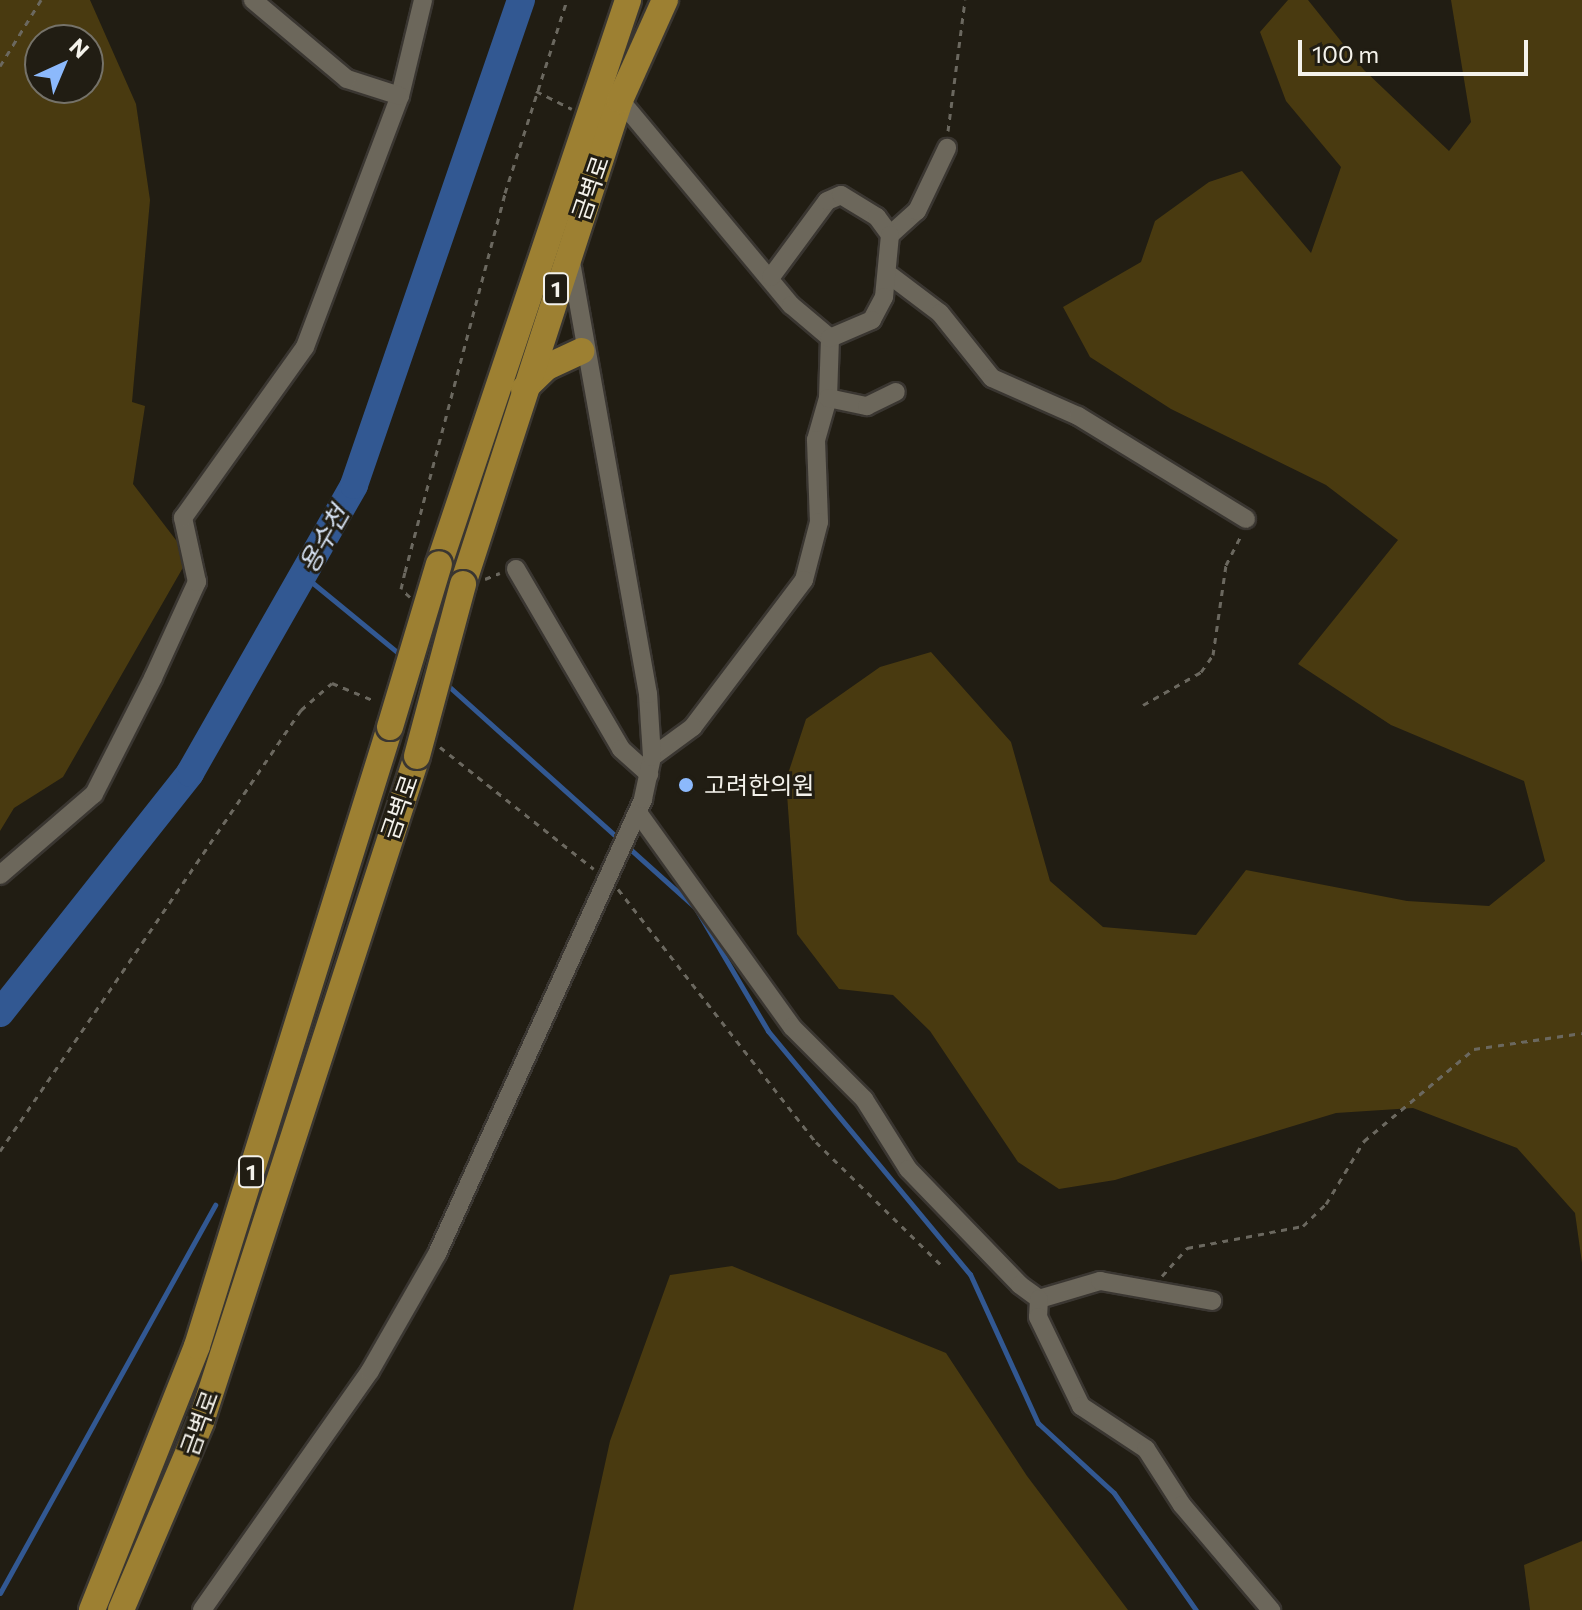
<!DOCTYPE html>
<meta charset="utf-8">
<style>
body{margin:0}
#map{position:relative;width:1582px;height:1610px;overflow:hidden;background:#211d13;font-family:Commissioner,"Noto Sans KR",sans-serif}
div>[style]{position:absolute}
[style*='--x']{left:calc(var(--x)*1px);top:calc(var(--y)*1px);width:calc(var(--w)*1px);rotate:calc(var(--a)*1deg)}
.green>*{inset:0;background:#493a10}
.stream>*{height:5px;margin:-2.5px;padding:0 2.5px;transform-origin:2.5px;border-radius:2.5px;background:#325892}
.river>*{height:28px;margin:-14px;padding:0 14px;transform-origin:14px;border-radius:14px;background:#325892}
.path>*{height:3px;margin-top:-1.5px;transform-origin:0;background:repeating-linear-gradient(90deg,#6b685f 0 6px,transparent 0 12px)}
.roads{filter:drop-shadow(2px 0 #3a3631) drop-shadow(-2px 0 #3a3631) drop-shadow(0 2px #3a3631) drop-shadow(0 -2px #3a3631)}
.minor>*{height:18px;margin:-9px;padding:0 9px;transform-origin:9px;border-radius:9px;background:#6c675b}
.highway>*{height:26px;margin:-13px;padding:0 13px;transform-origin:13px;border-radius:13px;background:#9d8032}
.bridges{filter:drop-shadow(2px 0 #3a3631) drop-shadow(-2px 0 #3a3631) drop-shadow(0 2px #3a3631) drop-shadow(0 -2px #3a3631)}
.highway-bridge>*{height:26px;margin:-13px;padding:0 13px;transform-origin:13px;border-radius:13px;background:#9d8032}
.dots>*{width:22px;height:22px;translate:-50% -50%;box-sizing:border-box;border:4px solid #211d13;border-radius:50%}
span{translate:-50% -50%;white-space:nowrap;text-align:center;line-height:1.15;-webkit-text-stroke:6px #211d13;paint-order:stroke}
.shield-label span{padding:2px 6px;background:#211d13;border:2px solid;border-radius:6px;-webkit-text-stroke-width:0}
.shield-label{font-size:22px;color:#f4f2eb;font-weight:700}
.street-label{font-size:24px;color:#f4f2eb}
.poi-label{font-size:24px;color:#f4f2eb}
.left{translate:0 -50%;text-align:left}
.water-label{font-size:26px;color:#d5e1f2;font-style:italic}
.north{position:absolute;left:24px;top:24px;width:80px;height:80px;box-sizing:border-box;background:#211d13;border:2px solid #757269;border-radius:50%;rotate:44deg;font-size:22px;font-weight:700;line-height:32px;text-align:center;color:#f4f2eb}
.north::after{content:'';display:block;margin:auto;width:28px;height:36px;background:#8cb9fc;clip-path:polygon(50% 0,100% 100%,50% 72%,0 100%)}
.scale{position:absolute;left:1298px;top:40px;width:230px;height:36px;box-sizing:border-box;border:4px solid #f4f2eb;border-top:0;padding-left:10px;font-size:24px;line-height:28px;white-space:nowrap;color:#f4f2eb;-webkit-text-stroke:6px #211d13;paint-order:stroke}
</style>
<div id="map">
<div class="green">
<div style="clip-path:polygon(evenodd,0 0,90px 0,136px 104px,150px 200px,132px 402px,145px 406px,133px 484px,189px 557px,63px 777px,14px 808px,0 831px,0 0,40px 40px,88px 40px,88px 88px,40px 88px,40px 40px)"></div>
<div style="clip-path:polygon(1288px 0,1308px 0,1364px 70px,1449px 151px,1471px 122px,1451px 0,1582px 0,1582px 1263px,1575px 1213px,1517px 1148px,1413px 1108px,1336px 1113px,1115px 1180px,1059px 1189px,1018px 1162px,930px 1031px,893px 995px,839px 989px,797px 934px,786px 780px,806px 719px,880px 667px,931px 652px,1011px 742px,1050px 881px,1103px 927px,1196px 935px,1246px 870px,1407px 901px,1489px 906px,1545px 861px,1524px 781px,1391px 725px,1298px 664px,1398px 540px,1326px 485px,1171px 409px,1090px 357px,1063px 307px,1141px 262px,1155px 221px,1209px 182px,1242px 171px,1311px 253px,1341px 167px,1286px 101px,1260px 32px)"></div>
<div style="clip-path:polygon(732px 1266px,946px 1353px,1027px 1476px,1128px 1610px,573px 1610px,610px 1441px,670px 1275px)"></div>
<div style="clip-path:polygon(1582px 1541px,1582px 1610px,1530px 1610px,1524px 1565px)"></div>
</div>
<div class="stream">
<div style="--x:303;--y:575;--w:128;--a:39.3"></div>
<div style="--x:444;--y:682;--w:337;--a:41.9"></div>
<div style="--x:695;--y:907;--w:144;--a:59.5"></div>
<div style="--x:768;--y:1031;--w:316;--a:50.3"></div>
<div style="--x:970;--y:1274;--w:164;--a:65.5"></div>
<div style="--x:1038;--y:1423;--w:103;--a:42.6"></div>
<div style="--x:1114;--y:1493;--w:143;--a:55"></div>
<div style="--x:0;--y:1593;--w:444;--a:-61"></div>
</div>
<div class="river">
<div style="--x:0;--y:1013;--w:306;--a:-51.6"></div>
<div style="--x:190;--y:773;--w:331;--a:-60.3"></div>
<div style="--x:354;--y:485;--w:513;--a:-71"></div>
</div>
<div class="path">
<div style="--x:0;--y:66;--w:78;--a:-58.2"></div>
<div style="--x:536;--y:91;--w:40;--a:26.6"></div>
<div style="--x:948;--y:131;--w:132;--a:-82.6"></div>
<div style="--x:485;--y:579;--w:16;--a:-22"></div>
<div style="--x:410;--y:597;--w:12;--a:-138"></div>
<div style="--x:401;--y:589;--w:17;--a:-77"></div>
<div style="--x:405;--y:572;--w:392;--a:-75.2"></div>
<div style="--x:505;--y:193;--w:203;--a:-72.2"></div>
<div style="--x:1143;--y:705;--w:67;--a:-29.6"></div>
<div style="--x:1201;--y:672;--w:21;--a:-55"></div>
<div style="--x:1213;--y:655;--w:91;--a:-81.8"></div>
<div style="--x:1226;--y:565;--w:35;--a:-63"></div>
<div style="--x:440;--y:747;--w:196;--a:38.4"></div>
<div style="--x:618;--y:889;--w:321;--a:52"></div>
<div style="--x:816;--y:1142;--w:175;--a:44.5"></div>
<div style="--x:0;--y:1151;--w:534;--a:-55.68"></div>
<div style="--x:301;--y:710;--w:41;--a:-41.1"></div>
<div style="--x:332;--y:683;--w:47;--a:22.7"></div>
<div style="--x:1162;--y:1276;--w:38;--a:-48"></div>
<div style="--x:1187;--y:1248;--w:118;--a:-10.7"></div>
<div style="--x:1303;--y:1226;--w:32;--a:-44"></div>
<div style="--x:1326;--y:1204;--w:74;--a:-58.9"></div>
<div style="--x:1364;--y:1141;--w:143;--a:-39.9"></div>
<div style="--x:1474;--y:1049;--w:109;--a:-8.4"></div>
</div>
<div class="roads">
<div class="minor">
<div style="--x:400;--y:96;--w:99;--a:-76.5"></div>
<div style="--x:620;--y:100;--w:267;--a:50.2"></div>
<div style="--x:791;--y:305;--w:51;--a:40.2"></div>
<div style="--x:830;--y:338;--w:60;--a:91.9"></div>
<div style="--x:828;--y:398;--w:44;--a:105.9"></div>
<div style="--x:816;--y:440;--w:82;--a:87.9"></div>
<div style="--x:819;--y:522;--w:60;--a:104.5"></div>
<div style="--x:804;--y:580;--w:184;--a:127.1"></div>
<div style="--x:693;--y:727;--w:51;--a:143.8"></div>
<div style="--x:890;--y:235;--w:36;--a:-42"></div>
<div style="--x:917;--y:211;--w:70;--a:-64.5"></div>
<div style="--x:891;--y:276;--w:61;--a:37.1"></div>
<div style="--x:940;--y:313;--w:83;--a:51.3"></div>
<div style="--x:992;--y:378;--w:94;--a:23.8"></div>
<div style="--x:1078;--y:416;--w:197;--a:31.5"></div>
<div style="--x:771;--y:277;--w:94;--a:-53.6"></div>
<div style="--x:827;--y:201;--w:15;--a:-23"></div>
<div style="--x:841;--y:195;--w:42;--a:31.4"></div>
<div style="--x:877;--y:217;--w:22;--a:54"></div>
<div style="--x:890;--y:235;--w:62;--a:95.5"></div>
<div style="--x:884;--y:297;--w:26;--a:118"></div>
<div style="--x:872;--y:320;--w:46;--a:156.8"></div>
<div style="--x:828;--y:398;--w:40;--a:12"></div>
<div style="--x:867;--y:406;--w:32;--a:-26"></div>
<div style="--x:516;--y:569;--w:208;--a:59.7"></div>
<div style="--x:621;--y:749;--w:38;--a:42"></div>
<div style="--x:639;--y:814;--w:262;--a:54.3"></div>
<div style="--x:792;--y:1027;--w:102;--a:45"></div>
<div style="--x:864;--y:1099;--w:83;--a:57.8"></div>
<div style="--x:908;--y:1169;--w:161;--a:46"></div>
<div style="--x:1020;--y:1285;--w:24;--a:36"></div>
<div style="--x:1039;--y:1299;--w:64;--a:-16.4"></div>
<div style="--x:1100;--y:1281;--w:114;--a:10.1"></div>
<div style="--x:0;--y:875;--w:124;--a:-40.8"></div>
<div style="--x:94;--y:794;--w:130;--a:-63"></div>
<div style="--x:153;--y:678;--w:106;--a:-65.4"></div>
<div style="--x:197;--y:582;--w:66;--a:-102.3"></div>
<div style="--x:183;--y:518;--w:210;--a:-54.5"></div>
<div style="--x:305;--y:347;--w:268;--a:-69.3"></div>
<div style="--x:400;--y:96;--w:56;--a:-162.2"></div>
<div style="--x:347;--y:79;--w:123;--a:-140"></div>
<div style="--x:1039;--y:1299;--w:18;--a:93"></div>
<div style="--x:1038;--y:1317;--w:99;--a:64.2"></div>
<div style="--x:1081;--y:1406;--w:78;--a:33.5"></div>
<div style="--x:1146;--y:1449;--w:67;--a:57.3"></div>
<div style="--x:1182;--y:1505;--w:138;--a:49.7"></div>
<div style="--x:202;--y:1610;--w:292;--a:-54.9"></div>
<div style="--x:370;--y:1371;--w:135;--a:-60.2"></div>
<div style="--x:437;--y:1254;--w:499;--a:-65.6"></div>
<div style="--x:643;--y:799;--w:43;--a:-77.9"></div>
<div style="--x:652;--y:757;--w:63;--a:-93.6"></div>
<div style="--x:648;--y:694;--w:440;--a:-100.1"></div>
</div>
<div class="highway">
<div style="--x:524;--y:389;--w:32;--a:-44"></div>
<div style="--x:547;--y:367;--w:38;--a:-25"></div>
<div style="--x:439;--y:564;--w:595;--a:-71.47"></div>
<div style="--x:463;--y:584;--w:509;--a:-72.03"></div>
<div style="--x:620;--y:100;--w:110;--a:-65.8"></div>
<div style="--x:92;--y:1610;--w:284;--a:-68.3"></div>
<div style="--x:197;--y:1346;--w:648;--a:-72.68"></div>
<div style="--x:121;--y:1610;--w:204;--a:-66.9"></div>
<div style="--x:201;--y:1422;--w:700;--a:-72.03"></div>
</div>
</div>
<div class="bridges">
<div class="highway-bridge">
<div style="--x:390;--y:727;--w:170;--a:-73.3"></div>
<div style="--x:417;--y:756;--w:178;--a:-75"></div>
</div>
</div>
<div class="dots">
<div style="left:686px;top:785px;background:#8cb9fc"></div>
</div>
<div class="shield-label">
<span style="left:556px;top:289px">1</span>
<span style="left:251px;top:1172px">1</span>
</div>
<div class="street-label">
<span style="left:590px;top:188px;rotate:-71deg">금벽로</span>
<span style="left:399px;top:807px;rotate:-71deg">금벽로</span>
<span style="left:199px;top:1423px;rotate:-70deg">금벽로</span>
</div>
<div class="poi-label">
<span class="left" style="left:704px;top:785px">고려한의원</span>
</div>
<div class="water-label">
<span style="left:323px;top:539px;rotate:-60deg">용수천</span>
</div>
<div class="north">N</div>
<div class="scale">100 m</div>
</div>
